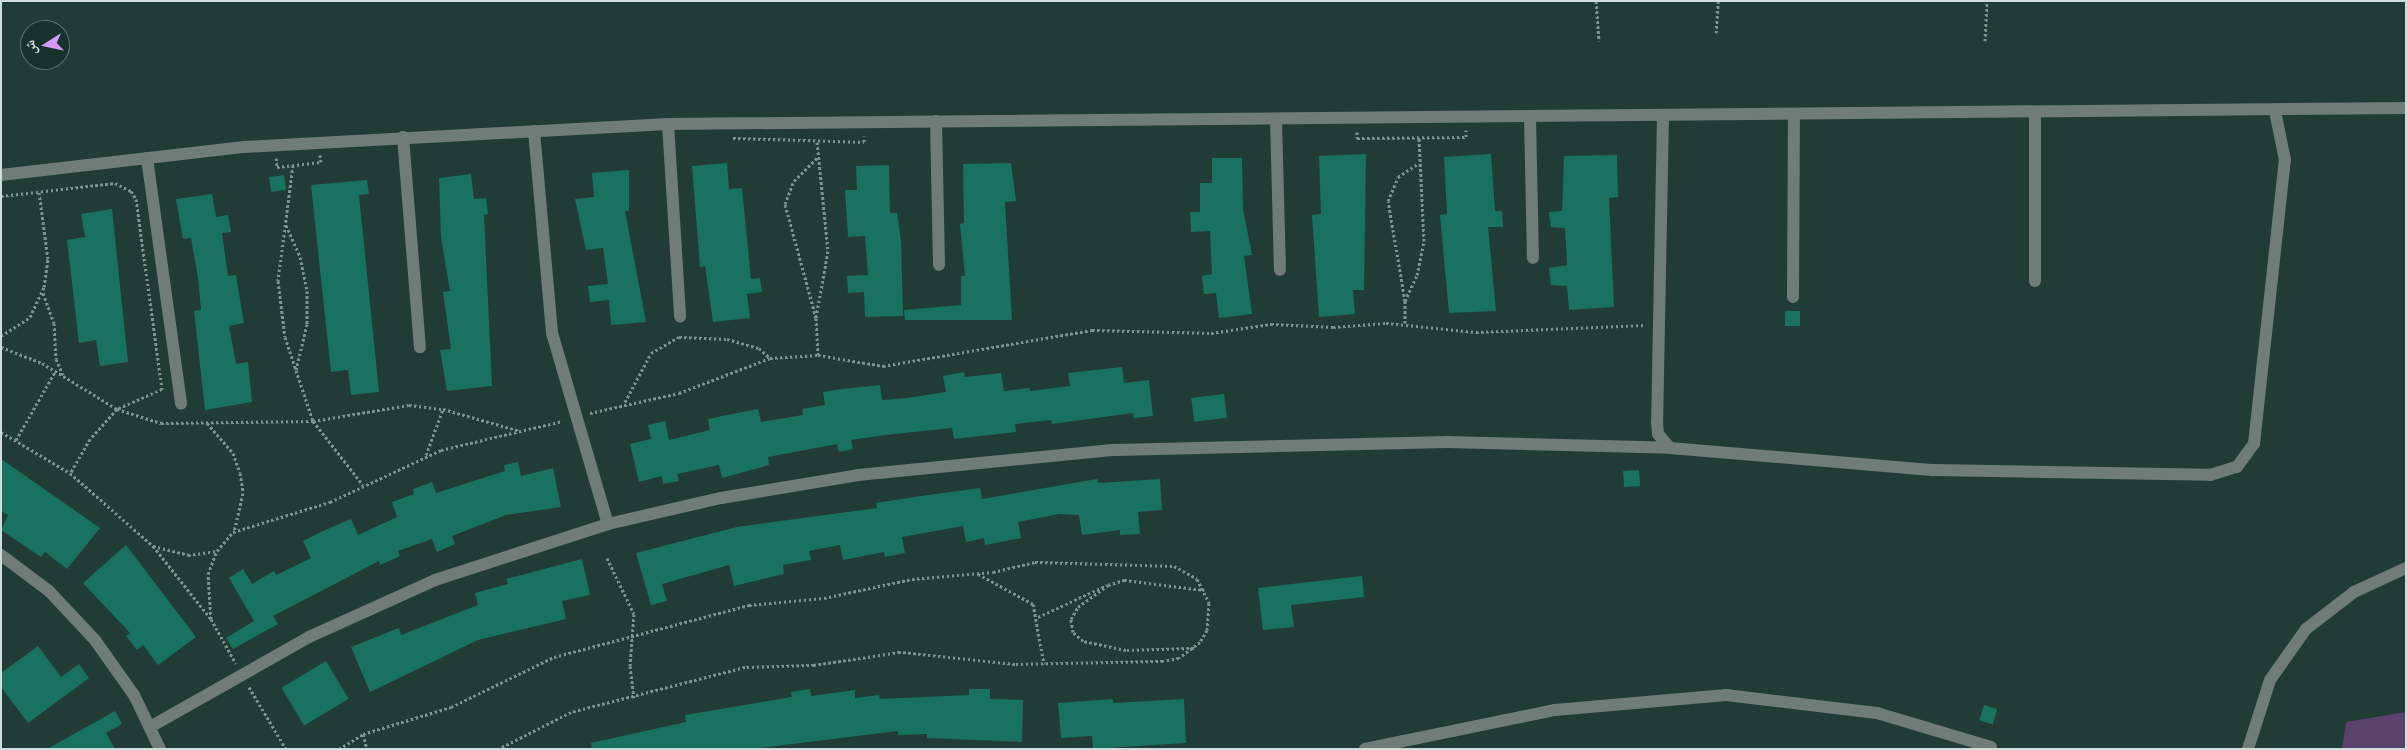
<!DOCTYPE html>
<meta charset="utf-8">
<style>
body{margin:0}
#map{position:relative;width:2407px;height:750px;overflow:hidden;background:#213c35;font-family:"Fira Sans Condensed","Noto Naskh Arabic",sans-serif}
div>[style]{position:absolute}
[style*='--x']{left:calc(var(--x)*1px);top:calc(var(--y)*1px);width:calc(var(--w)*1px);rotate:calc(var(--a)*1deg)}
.green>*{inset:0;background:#5a426c}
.building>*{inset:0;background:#19715f;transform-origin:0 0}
.path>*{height:3px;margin-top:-1.5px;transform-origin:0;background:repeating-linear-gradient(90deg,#7f948e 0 2.5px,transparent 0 5px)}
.minor>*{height:12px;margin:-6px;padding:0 6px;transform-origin:6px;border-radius:6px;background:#6f7c78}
span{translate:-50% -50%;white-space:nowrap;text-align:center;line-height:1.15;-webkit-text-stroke:4.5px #17312b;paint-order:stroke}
.frame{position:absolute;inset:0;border:2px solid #ceddd9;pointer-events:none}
.north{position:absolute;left:20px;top:20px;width:50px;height:50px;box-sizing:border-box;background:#17312b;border:1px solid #607671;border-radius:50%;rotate:260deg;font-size:14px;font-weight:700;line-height:20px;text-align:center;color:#ceddd9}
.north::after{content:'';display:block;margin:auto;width:18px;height:22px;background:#d39cfc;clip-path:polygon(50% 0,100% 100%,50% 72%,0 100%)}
</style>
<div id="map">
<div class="green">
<div style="clip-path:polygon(2406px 712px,2406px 749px,2342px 749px,2346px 722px)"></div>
</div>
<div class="building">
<div style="clip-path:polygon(1366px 154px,1364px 290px,1353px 290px,1355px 314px,1319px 317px,1312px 215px,1321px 214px,1319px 156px)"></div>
<div style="clip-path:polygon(1491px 154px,1495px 211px,1502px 211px,1503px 227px,1488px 227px,1496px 311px,1449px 313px,1440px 215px,1447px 214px,1444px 157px)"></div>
<div style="clip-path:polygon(1617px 155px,1618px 197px,1609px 198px,1614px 307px,1569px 310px,1567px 286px,1551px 285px,1549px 268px,1567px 265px,1565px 228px,1551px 227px,1549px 212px,1562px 211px,1564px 156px)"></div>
<div style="clip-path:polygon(1212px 158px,1242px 158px,1243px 209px,1252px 255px,1244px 256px,1252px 314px,1219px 318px,1216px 293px,1204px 294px,1202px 276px,1212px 274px,1210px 231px,1191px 232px,1190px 212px,1200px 212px,1200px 183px,1212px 183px)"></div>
<div style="clip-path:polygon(727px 163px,729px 189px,742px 188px,751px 279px,760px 278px,762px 292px,747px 294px,750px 318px,713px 322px,705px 266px,700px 267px,692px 166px)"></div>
<div style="clip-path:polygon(1011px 163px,1016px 201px,1005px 202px,1012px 320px,905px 320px,904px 310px,961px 305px,961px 276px,965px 276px,960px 224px,964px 223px,963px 164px)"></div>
<div style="clip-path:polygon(889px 165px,890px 213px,897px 213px,901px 241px,903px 316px,865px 317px,864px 292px,848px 293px,847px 276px,868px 275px,865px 236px,848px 237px,845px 190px,857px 190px,856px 166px)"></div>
<div style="clip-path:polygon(629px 170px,629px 211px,625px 211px,646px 322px,611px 325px,609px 300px,590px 302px,588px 286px,608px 284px,603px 248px,586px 250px,575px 199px,594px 197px,592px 173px)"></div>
<div style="clip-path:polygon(471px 174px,474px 199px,486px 198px,488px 214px,484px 215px,492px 386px,447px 391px,440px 350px,451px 349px,443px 292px,450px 291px,441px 237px,439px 178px)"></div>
<div style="left:284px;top:175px;width:15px;height:15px;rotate:82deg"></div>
<div style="clip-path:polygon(367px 180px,369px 194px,359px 195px,379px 392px,351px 395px,348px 370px,331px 372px,311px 185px)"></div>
<div style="clip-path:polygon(212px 194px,216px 217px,228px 215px,231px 232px,222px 233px,228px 276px,236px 275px,244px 323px,229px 326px,236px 364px,248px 362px,252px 402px,205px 410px,194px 311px,201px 310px,198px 278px,191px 238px,183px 239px,176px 199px)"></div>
<div style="clip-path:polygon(112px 209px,128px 362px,100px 366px,96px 340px,79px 343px,67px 240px,85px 237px,81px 214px)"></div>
<div style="left:1800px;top:311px;width:15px;height:15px;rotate:90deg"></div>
<div style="clip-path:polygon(1122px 367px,1124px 383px,1149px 380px,1153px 416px,1134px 418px,1133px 413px,1052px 424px,1051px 420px,1015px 424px,1016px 432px,954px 439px,952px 428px,885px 435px,851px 440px,853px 449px,839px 452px,837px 444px,768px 457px,769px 465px,722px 478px,719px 465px,677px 474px,679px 481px,663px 484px,662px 476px,639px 482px,630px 444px,651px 439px,648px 425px,665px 421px,669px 440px,710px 430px,708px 419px,722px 416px,758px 409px,761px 422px,803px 415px,802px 409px,825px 405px,823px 392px,842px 389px,880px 385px,882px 400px,907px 398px,946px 392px,943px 376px,964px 372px,965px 377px,1001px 373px,1004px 391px,1030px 388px,1030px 391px,1070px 386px,1068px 373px)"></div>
<div style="left:1224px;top:394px;width:24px;height:33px;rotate:83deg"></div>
<div style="clip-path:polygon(1px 459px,100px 528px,67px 569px,45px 552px,41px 557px,1px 530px,8px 515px,1px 511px)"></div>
<div style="clip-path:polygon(518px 462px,521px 476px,553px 468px,561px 507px,506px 515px,452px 536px,455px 544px,437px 552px,432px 539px,398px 551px,400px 556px,380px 565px,379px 561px,273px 616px,278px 624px,233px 649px,226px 638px,254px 621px,229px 578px,243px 569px,252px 584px,274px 571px,276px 575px,311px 558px,303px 541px,323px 531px,351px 519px,358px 535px,397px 517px,392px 502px,414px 494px,413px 489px,432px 482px,436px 493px,505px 471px,504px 465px)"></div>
<div style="left:1639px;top:470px;width:16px;height:16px;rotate:86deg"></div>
<div style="clip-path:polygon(1097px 479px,1098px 483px,1160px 479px,1162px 510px,1138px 512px,1140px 534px,1120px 535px,1120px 530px,1082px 535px,1079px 515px,1059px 514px,1018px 522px,1021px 538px,985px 545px,984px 538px,966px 542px,963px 526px,902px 537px,905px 553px,885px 557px,884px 552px,843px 560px,840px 545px,809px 551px,811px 560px,783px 565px,784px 574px,734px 586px,729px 565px,662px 584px,667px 601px,651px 605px,636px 553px,737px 527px,877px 508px,876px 503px,921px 496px,980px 488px,982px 499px)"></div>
<div style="clip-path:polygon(126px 545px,196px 637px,158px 665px,143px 645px,137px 650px,126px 636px,130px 633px,83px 583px)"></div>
<div style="clip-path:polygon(582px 559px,590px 595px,562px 601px,566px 619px,478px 640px,370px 692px,351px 647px,399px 628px,401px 635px,478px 605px,475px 593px,508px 584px,506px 579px)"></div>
<div style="clip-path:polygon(1362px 576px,1364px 597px,1291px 605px,1294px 627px,1263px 630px,1258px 588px)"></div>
<div style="clip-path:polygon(38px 646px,61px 677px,79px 664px,89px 678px,28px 723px,1px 687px,1px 673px)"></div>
<div style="left:326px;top:661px;width:44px;height:52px;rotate:59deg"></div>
<div style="clip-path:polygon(810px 689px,811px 696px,855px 690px,855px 698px,879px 695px,880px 699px,969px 695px,969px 689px,990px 689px,990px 699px,1023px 700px,1022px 742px,927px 738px,927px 734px,898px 735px,898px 731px,751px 749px,592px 749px,591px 743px,686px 722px,685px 715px,792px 697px,791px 692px)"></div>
<div style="clip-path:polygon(1113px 699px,1113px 703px,1184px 699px,1186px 743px,1093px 749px,1092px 736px,1061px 738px,1058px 703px)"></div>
<div style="left:1984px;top:705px;width:14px;height:16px;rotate:17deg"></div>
<div style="clip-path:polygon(115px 711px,122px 724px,106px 733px,115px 749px,47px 749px)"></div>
</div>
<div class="path">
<div style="--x:1596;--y:1;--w:40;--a:85.7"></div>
<div style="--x:1716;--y:33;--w:32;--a:-86"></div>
<div style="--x:1985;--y:41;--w:40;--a:-87.1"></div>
<div style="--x:1357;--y:132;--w:6;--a:90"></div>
<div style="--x:1357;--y:138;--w:109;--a:-0.5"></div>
<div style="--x:1466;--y:137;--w:7;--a:-90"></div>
<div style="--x:733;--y:138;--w:131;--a:1.7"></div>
<div style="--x:864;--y:142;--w:6;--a:-90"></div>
<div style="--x:817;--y:142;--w:110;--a:84.2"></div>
<div style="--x:828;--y:251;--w:68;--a:100.2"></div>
<div style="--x:816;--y:318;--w:37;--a:87"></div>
<div style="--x:276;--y:158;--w:9;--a:84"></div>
<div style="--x:277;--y:167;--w:44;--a:-6.5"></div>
<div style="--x:321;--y:162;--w:7;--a:-98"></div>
<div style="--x:293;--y:165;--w:117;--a:97.4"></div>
<div style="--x:278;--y:281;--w:56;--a:82.9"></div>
<div style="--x:285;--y:337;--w:89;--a:71.6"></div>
<div style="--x:313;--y:421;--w:81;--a:52"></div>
<div style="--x:1;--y:196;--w:115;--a:-6.5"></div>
<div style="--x:115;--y:183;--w:18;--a:27"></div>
<div style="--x:131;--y:191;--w:9;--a:58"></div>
<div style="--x:136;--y:199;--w:192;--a:82.2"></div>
<div style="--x:162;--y:389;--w:49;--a:156"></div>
<div style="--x:117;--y:409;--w:40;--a:132"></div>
<div style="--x:90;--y:439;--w:39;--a:120"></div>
<div style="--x:286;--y:225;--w:35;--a:66"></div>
<div style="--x:300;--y:257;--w:35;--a:78"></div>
<div style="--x:307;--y:291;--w:33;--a:90"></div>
<div style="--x:307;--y:324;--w:47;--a:103.4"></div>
<div style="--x:43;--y:293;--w:32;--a:70"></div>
<div style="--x:54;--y:323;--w:36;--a:87"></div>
<div style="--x:56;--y:359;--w:20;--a:66"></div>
<div style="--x:1405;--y:301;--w:101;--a:-99.6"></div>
<div style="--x:1388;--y:201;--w:26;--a:-67"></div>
<div style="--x:1398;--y:177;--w:23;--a:-34"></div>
<div style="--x:816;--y:318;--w:118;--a:-105.2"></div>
<div style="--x:785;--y:204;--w:25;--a:-69"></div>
<div style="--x:794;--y:181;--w:33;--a:-45"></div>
<div style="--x:1405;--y:323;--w:22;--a:-90"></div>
<div style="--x:1405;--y:301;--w:29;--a:-65"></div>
<div style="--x:1417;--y:275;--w:35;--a:-78"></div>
<div style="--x:1424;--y:241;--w:104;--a:-92.8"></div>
<div style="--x:1;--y:336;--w:35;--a:-33"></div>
<div style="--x:30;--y:317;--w:33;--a:-65"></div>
<div style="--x:44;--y:287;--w:28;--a:-82"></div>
<div style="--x:48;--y:259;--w:68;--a:-97.7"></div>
<div style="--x:1;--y:347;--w:44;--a:21.3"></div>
<div style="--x:42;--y:363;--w:88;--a:31.5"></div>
<div style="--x:117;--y:409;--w:46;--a:17.7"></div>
<div style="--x:161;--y:423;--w:152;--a:-0.8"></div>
<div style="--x:313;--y:421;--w:97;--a:-9.5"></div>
<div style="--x:409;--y:405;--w:34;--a:7"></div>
<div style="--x:443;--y:409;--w:80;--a:15.9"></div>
<div style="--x:625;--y:402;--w:55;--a:-62"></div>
<div style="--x:651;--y:353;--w:32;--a:-30"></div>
<div style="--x:679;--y:337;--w:48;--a:2.4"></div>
<div style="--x:727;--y:339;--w:33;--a:16"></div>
<div style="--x:759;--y:348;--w:15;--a:42"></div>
<div style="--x:590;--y:413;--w:91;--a:-12.7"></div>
<div style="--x:679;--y:393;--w:97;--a:-21"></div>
<div style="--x:770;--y:358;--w:48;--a:-3.6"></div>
<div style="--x:818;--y:355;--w:66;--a:9.6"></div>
<div style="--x:883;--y:366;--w:212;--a:-9.8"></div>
<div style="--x:1092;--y:330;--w:119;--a:1.4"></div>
<div style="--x:1211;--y:333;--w:61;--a:-8.5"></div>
<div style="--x:1271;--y:324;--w:62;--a:2.8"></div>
<div style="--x:1333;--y:327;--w:53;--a:-4.3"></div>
<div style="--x:1386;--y:323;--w:90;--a:5.7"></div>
<div style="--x:1476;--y:332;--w:170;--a:-2.4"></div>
<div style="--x:207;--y:423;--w:40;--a:49"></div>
<div style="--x:233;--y:453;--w:21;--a:71"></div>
<div style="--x:240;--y:473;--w:20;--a:81"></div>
<div style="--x:243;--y:493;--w:39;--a:103"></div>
<div style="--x:1;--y:432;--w:80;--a:30.7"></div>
<div style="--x:70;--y:473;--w:111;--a:41.3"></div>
<div style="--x:153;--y:546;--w:93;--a:51.5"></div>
<div style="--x:211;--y:619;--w:51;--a:60.9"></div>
<div style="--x:16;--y:440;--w:78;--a:-60.2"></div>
<div style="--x:426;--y:455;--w:49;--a:-69.7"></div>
<div style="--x:153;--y:546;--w:36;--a:14"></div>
<div style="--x:188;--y:555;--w:29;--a:-8"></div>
<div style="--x:607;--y:558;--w:62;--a:64.3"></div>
<div style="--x:634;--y:614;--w:52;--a:94.4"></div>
<div style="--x:630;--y:666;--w:32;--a:83"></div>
<div style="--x:978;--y:574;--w:63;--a:28.6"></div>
<div style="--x:1033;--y:604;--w:61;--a:79.6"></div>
<div style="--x:1038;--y:617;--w:76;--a:-24.9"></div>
<div style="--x:211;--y:619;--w:45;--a:-93.8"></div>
<div style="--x:208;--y:574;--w:25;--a:-69"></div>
<div style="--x:217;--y:551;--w:25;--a:-50"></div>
<div style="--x:233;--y:532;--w:102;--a:-17.2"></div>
<div style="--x:330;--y:502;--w:123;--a:-25.1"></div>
<div style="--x:441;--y:450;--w:125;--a:-13.4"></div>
<div style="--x:1194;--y:648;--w:68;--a:178.3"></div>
<div style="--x:1126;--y:650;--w:44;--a:-168.2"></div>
<div style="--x:1083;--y:641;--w:13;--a:-138"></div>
<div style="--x:1073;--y:632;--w:13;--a:-99"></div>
<div style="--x:1071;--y:619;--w:14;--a:-60"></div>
<div style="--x:1078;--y:607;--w:37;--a:-36"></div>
<div style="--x:1108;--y:585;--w:17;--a:-17"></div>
<div style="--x:1124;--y:580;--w:81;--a:7.1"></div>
<div style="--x:249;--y:687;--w:72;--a:59.2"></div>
<div style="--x:363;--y:734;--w:16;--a:75"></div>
<div style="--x:339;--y:749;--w:28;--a:-32"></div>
<div style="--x:363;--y:734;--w:92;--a:-17.1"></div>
<div style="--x:451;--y:707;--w:114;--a:-25.9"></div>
<div style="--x:554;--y:657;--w:202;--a:-14.9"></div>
<div style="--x:749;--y:605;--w:75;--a:-5.3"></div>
<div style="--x:824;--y:598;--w:90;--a:-12.2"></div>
<div style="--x:912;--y:579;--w:81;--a:-4.9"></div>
<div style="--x:993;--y:572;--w:43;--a:-13.4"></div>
<div style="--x:1035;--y:562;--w:139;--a:1.6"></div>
<div style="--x:1174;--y:566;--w:26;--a:29"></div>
<div style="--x:1197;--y:579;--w:27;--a:63"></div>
<div style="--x:1209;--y:603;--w:27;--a:94"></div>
<div style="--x:1207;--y:630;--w:14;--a:120"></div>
<div style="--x:1200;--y:642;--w:26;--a:143"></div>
<div style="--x:1179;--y:658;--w:16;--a:169"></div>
<div style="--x:1163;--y:661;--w:148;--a:178.8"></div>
<div style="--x:1015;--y:664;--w:116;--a:-174"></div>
<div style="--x:900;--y:652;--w:87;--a:171.4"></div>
<div style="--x:814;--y:665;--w:69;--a:178.3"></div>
<div style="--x:745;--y:667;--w:180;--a:165.5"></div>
<div style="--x:571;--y:712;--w:82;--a:153.1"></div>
</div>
<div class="minor">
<div style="--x:1663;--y:115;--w:307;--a:91.1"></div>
<div style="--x:1657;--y:422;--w:12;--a:85"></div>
<div style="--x:1658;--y:434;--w:18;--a:49"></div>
<div style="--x:1670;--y:448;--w:265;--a:4.8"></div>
<div style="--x:1934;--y:470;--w:276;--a:1"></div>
<div style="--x:2210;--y:475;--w:28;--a:-17"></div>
<div style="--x:2237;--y:467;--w:29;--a:-54"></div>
<div style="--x:2254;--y:444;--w:286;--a:-83.8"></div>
<div style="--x:2285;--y:160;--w:50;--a:-101.5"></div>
<div style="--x:1530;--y:117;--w:141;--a:88.8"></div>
<div style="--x:1276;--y:119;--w:151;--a:88.5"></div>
<div style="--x:936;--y:121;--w:144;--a:88.8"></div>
<div style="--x:668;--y:124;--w:193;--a:86.4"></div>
<div style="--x:534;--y:131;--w:203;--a:84.9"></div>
<div style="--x:552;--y:333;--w:199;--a:73.7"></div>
<div style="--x:403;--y:137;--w:211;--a:85.4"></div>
<div style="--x:147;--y:158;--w:248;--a:82.1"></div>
<div style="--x:1;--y:175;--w:245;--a:-6.6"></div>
<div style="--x:244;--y:147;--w:425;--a:-3.1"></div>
<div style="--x:668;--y:124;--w:1738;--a:-0.53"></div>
<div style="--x:2035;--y:281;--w:166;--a:-90"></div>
<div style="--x:1793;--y:297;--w:183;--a:-89.7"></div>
<div style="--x:1;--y:555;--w:60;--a:36.9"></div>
<div style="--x:49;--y:591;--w:67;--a:46.8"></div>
<div style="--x:95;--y:640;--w:67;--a:54.7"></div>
<div style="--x:134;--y:695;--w:60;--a:64.3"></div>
<div style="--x:150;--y:727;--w:183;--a:-29.5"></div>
<div style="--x:309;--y:637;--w:138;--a:-24.3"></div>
<div style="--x:435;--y:580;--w:182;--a:-17.9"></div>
<div style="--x:608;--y:524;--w:116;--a:-13"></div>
<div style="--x:721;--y:498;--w:139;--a:-9.5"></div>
<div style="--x:858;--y:475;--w:258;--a:-5.6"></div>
<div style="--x:1115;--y:450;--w:332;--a:-1.4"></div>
<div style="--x:1447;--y:442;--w:223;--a:1.5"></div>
<div style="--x:1365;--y:749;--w:194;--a:-11.6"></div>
<div style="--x:1555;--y:710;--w:172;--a:-5"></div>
<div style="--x:1726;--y:695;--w:152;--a:6.8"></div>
<div style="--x:1877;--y:713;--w:119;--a:16.6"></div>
<div style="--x:2248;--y:749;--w:72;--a:-72.3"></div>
<div style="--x:2270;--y:680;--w:62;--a:-54.8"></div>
<div style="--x:2306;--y:629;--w:61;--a:-37.6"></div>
<div style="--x:2354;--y:592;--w:57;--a:-24.8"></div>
</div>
<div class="frame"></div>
<div class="north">ش</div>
</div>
